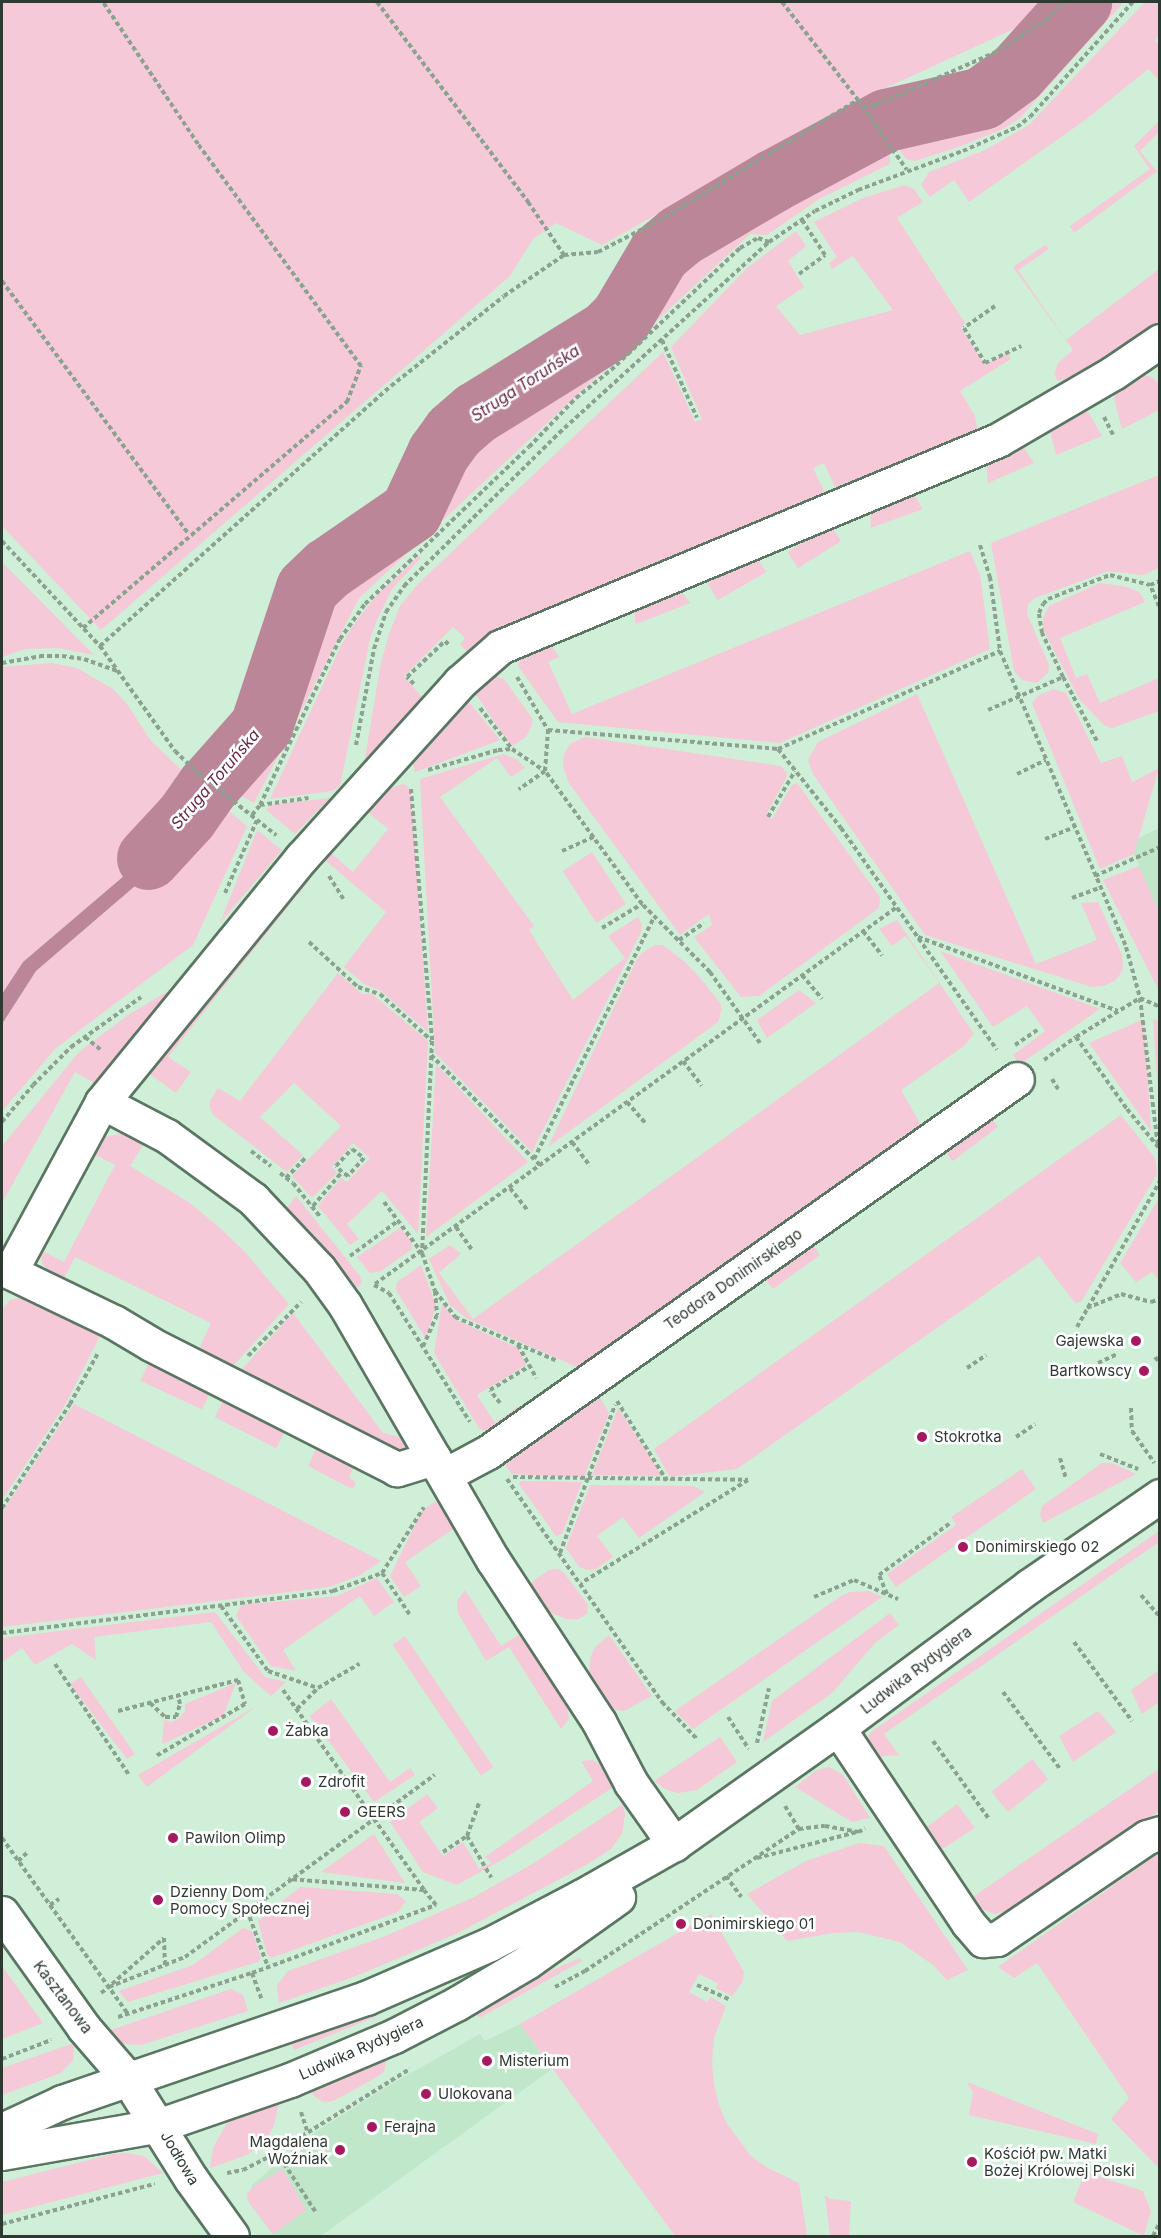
<!DOCTYPE html>
<meta charset="utf-8">
<style>
body{margin:0}
#map{position:relative;width:1161px;height:2238px;overflow:hidden;background:#d0efd8;font-family:Inter,sans-serif}
div>[style]{position:absolute}
[style*='--x']{left:calc(var(--x)*1px);top:calc(var(--y)*1px);width:calc(var(--w)*1px);rotate:calc(var(--a)*1deg)}
.built>*{inset:0;background:#c1e7cb}
.green>*{inset:0;background:#f5c9d8;transform-origin:0 0}
.water>*{inset:0;background:#bc8699}
.river>*{height:63px;margin:-31.5px;padding:0 31.5px;transform-origin:31.5px;border-radius:31.5px;background:#bc8699}
.path>*{height:4px;margin-top:-2px;transform-origin:0;background:repeating-linear-gradient(90deg,#8ba291 0 4.5px,transparent 0 7.5px)}
.roads{filter:drop-shadow(2px 0 #5a7662) drop-shadow(-2px 0 #5a7662) drop-shadow(0 2px #5a7662) drop-shadow(0 -2px #5a7662)}
.street>*{height:33px;margin:-16.5px;padding:0 16.5px;transform-origin:16.5px;border-radius:16.5px;background:#fff}
.secondary>*{height:33px;margin:-16.5px;padding:0 16.5px;transform-origin:16.5px;border-radius:16.5px;background:#fff}
.dots>*{width:16px;height:16px;translate:-50% -50%;box-sizing:border-box;border:3px solid #fff;border-radius:50%}
span{translate:-50% -50%;white-space:nowrap;text-align:center;line-height:1.15;-webkit-text-stroke:5px #fff;paint-order:stroke}
.street-label{font-size:15px;color:#2e3a31}
.poi-label{font-size:15px;color:#2e3a31}
.right{translate:-100% -50%;text-align:right}
.left{translate:0 -50%;text-align:left}
.water-label{font-size:16px;color:#6a2744;font-style:italic}
.frame{position:absolute;inset:0;border:3px solid #2e3a31;pointer-events:none}
</style>
<div id="map">
<div class="built">
<div style="clip-path:polygon(1159px 828px,1159px 913px,1134px 854px,1131px 842px)"></div>
<div style="clip-path:polygon(520px 2024px,552px 2069px,321px 2236px,274px 2236px,249px 2203px,252px 2185px,306px 2138px,386px 2087px,480px 2034px,485px 2041px)"></div>
</div>
<div class="green">
<div style="clip-path:polygon(2px 2px,1041px 2px,1020px 26px,864px 98px,602px 245px,556px 223px,533px 239px,510px 276px,101px 630px,2px 526px)"></div>
<div style="clip-path:polygon(1089px 2px,1124px 2px,1020px 118px,1003px 129px,961px 146px,915px 161px,906px 159px,885px 127px,989px 99px,1032px 64px)"></div>
<div style="clip-path:polygon(1145px 2px,1159px 2px,1159px 35px,1155px 41px,1159px 45px,1159px 81px,1148px 69px,1088px 118px,969px 202px,954px 180px,930px 197px,921px 185px,929px 172px,985px 150px,1029px 125px)"></div>
<div style="clip-path:polygon(1159px 121px,1159px 132px,1140px 151px,1159px 174px,1156px 172px,1074px 233px,1070px 226px,1150px 169px,1134px 146px)"></div>
<div style="clip-path:polygon(874px 133px,890px 154px,890px 164px,819px 199px,767px 235px,750px 234px,359px 598px,254px 803px,231px 790px,253px 761px,274px 724px,303px 612px,328px 579px,394px 532px,424px 504px,465px 435px,496px 408px,572px 363px,611px 336px,644px 299px,669px 259px,706px 232px,799px 172px)"></div>
<div style="clip-path:polygon(905px 185px,914px 189px,923px 202px,897px 218px,965px 323px,961px 328px,985px 365px,1007px 352px,1011px 359px,960px 391px,975px 416px,978px 433px,840px 498px,824px 463px,813px 468px,829px 501px,472px 658px,460px 644px,465px 638px,453px 627px,404px 676px,426px 702px,363px 770px,381px 662px,390px 631px,400px 606px,419px 583px,663px 352px,695px 422px,702px 419px,671px 347px,747px 268px,796px 231px,806px 246px,788px 261px,804px 287px,776px 306px,800px 335px,893px 310px,853px 256px,832px 269px,829px 263px,837px 257px,814px 222px,863px 198px)"></div>
<div style="clip-path:polygon(1045px 245px,1049px 249px,1018px 270px,1066px 340px,1159px 269px,1159px 322px,1074px 378px,1058px 381px,1054px 374px,1058px 363px,1073px 350px,1013px 267px)"></div>
<div style="clip-path:polygon(1135px 376px,1149px 376px,1156px 380px,1159px 384px,1159px 410px,1122px 429px,1114px 399px,1120px 384px)"></div>
<div style="clip-path:polygon(1077px 409px,1089px 413px,1102px 436px,1056px 455px,1051px 435px,1054px 425px)"></div>
<div style="clip-path:polygon(1022px 445px,1034px 463px,988px 483px,986px 461px)"></div>
<div style="clip-path:polygon(1159px 475px,1159px 568px,1143px 575px,1108px 571px,1035px 598px,1028px 604px,1027px 614px,1049px 665px,1048px 673px,1037px 683px,1022px 680px,1014px 671px,991px 543px)"></div>
<div style="clip-path:polygon(910px 489px,923px 509px,871px 528px,870px 505px)"></div>
<div style="left:831px;top:525px;width:19px;height:51px;rotate:58deg"></div>
<div style="clip-path:polygon(970px 551px,980px 575px,990px 649px,780px 743px,558px 722px,518px 666px,522px 655px,550px 643px,559px 657px,548px 662px,572px 714px)"></div>
<div style="left:756px;top:555px;width:20px;height:56px;rotate:60deg"></div>
<div style="clip-path:polygon(419px 556px,421px 558px,392px 589px,377px 620px,370px 639px,340px 786px,332px 791px,270px 799px,341px 646px,352px 627px,376px 596px)"></div>
<div style="clip-path:polygon(2px 562px,94px 655px,58px 648px,25px 649px,2px 657px)"></div>
<div style="clip-path:polygon(1100px 583px,1128px 587px,1140px 593px,1145px 602px,1060px 638px,1076px 678px,1087px 674px,1100px 703px,1159px 678px,1159px 711px,1112px 728px,1105px 726px,1079px 699px,1043px 629px,1043px 618px,1049px 606px)"></div>
<div style="clip-path:polygon(679px 588px,690px 603px,636px 624px,633px 607px)"></div>
<div style="clip-path:polygon(52px 663px,77px 668px,113px 689px,127px 704px,151px 741px,200px 788px,125px 875px,23px 962px,2px 994px,2px 667px)"></div>
<div style="clip-path:polygon(491px 675px,504px 679px,532px 718px,532px 725px,526px 737px,514px 745px,509px 743px,475px 693px,475px 688px)"></div>
<div style="clip-path:polygon(1053px 689px,1066px 693px,1101px 763px,1122px 756px,1132px 782px,1159px 768px,1134px 854px,1100px 869px,1032px 703px,1038px 696px)"></div>
<div style="clip-path:polygon(917px 694px,1036px 964px,1097px 940px,1081px 903px,1098px 902px,1122px 955px,1123px 970px,1115px 981px,1104px 986px,1092px 987px,925px 935px,813px 774px,808px 760px,818px 742px)"></div>
<div style="clip-path:polygon(465px 697px,500px 740px,415px 772px,410px 752px)"></div>
<div style="clip-path:polygon(585px 737px,781px 766px,787px 773px,786px 778px,766px 815px,772px 819px,792px 785px,797px 783px,880px 897px,879px 908px,759px 996px,741px 997px,694px 937px,712px 925px,709px 914px,680px 935px,569px 783px,563px 767px,564px 754px,570px 744px)"></div>
<div style="clip-path:polygon(504px 754px,518px 760px,525px 768px,511px 777px,497px 758px,440px 797px,534px 926px,529px 930px,573px 1000px,625px 958px,608px 936px,638px 917px,642px 925px,641px 932px,532px 1152px,435px 1053px,420px 779px)"></div>
<div style="clip-path:polygon(402px 784px,407px 785px,411px 791px,428px 1032px,381px 991px,364px 984px,344px 967px,386px 912px,325px 860px,323px 855px,326px 849px,353px 872px,388px 829px,364px 809px,373px 794px)"></div>
<div style="clip-path:polygon(211px 796px,247px 826px,193px 945px,56px 1048px,2px 1111px,2px 1024px,36px 971px,142px 880px)"></div>
<div style="clip-path:polygon(330px 798px,295px 834px,266px 810px,270px 805px)"></div>
<div style="clip-path:polygon(257px 830px,282px 850px,220px 923px)"></div>
<div style="left:592px;top:852px;width:62px;height:35px;rotate:57deg"></div>
<div style="clip-path:polygon(1139px 866px,1159px 913px,1159px 991px,1103px 880px)"></div>
<div style="clip-path:polygon(298px 870px,310px 879px,168px 1057px,191px 1072px,176px 1093px,144px 1070px)"></div>
<div style="clip-path:polygon(897px 920px,974px 1034px,964px 1046px,901px 1090px,922px 1127px,586px 1371px,468px 1319px,450px 1305px,429px 1259px,450px 1245px,461px 1254px,439px 1273px,473px 1319px,939px 983px,906px 936px,892px 946px,879px 929px)"></div>
<div style="clip-path:polygon(655px 945px,663px 945px,686px 963px,702px 980px,720px 1003px,722px 1009px,718px 1022px,548px 1147px,637px 959px,642px 953px)"></div>
<div style="clip-path:polygon(940px 951px,1100px 1009px,1020px 1064px,1013px 1055px,1045px 1031px,1027px 1006px,993px 1027px)"></div>
<div style="clip-path:polygon(338px 973px,362px 994px,372px 994px,428px 1041px,418px 1234px,382px 1191px,347px 1224px,359px 1239px,350px 1245px,318px 1206px,341px 1178px,347px 1182px,370px 1158px,353px 1143px,332px 1167px,337px 1173px,312px 1198px,292px 1176px,341px 1126px,294px 1083px,260px 1117px,303px 1155px,287px 1172px,213px 1115px,210px 1108px,210px 1101px,218px 1088px,240px 1101px)"></div>
<div style="clip-path:polygon(180px 984px,96px 1084px,75px 1072px,2px 1203px,2px 1146px,79px 1052px,128px 1015px)"></div>
<div style="clip-path:polygon(799px 990px,816px 1003px,767px 1038px,757px 1020px)"></div>
<div style="clip-path:polygon(1144px 1019px,1151px 1131px,1089px 1043px)"></div>
<div style="clip-path:polygon(1153px 1019px,1159px 1021px,1159px 1109px)"></div>
<div style="clip-path:polygon(436px 1064px,528px 1162px,426px 1237px)"></div>
<div style="left:986px;top:1111px;width:20px;height:57px;rotate:53deg"></div>
<div style="clip-path:polygon(1121px 1115px,1155px 1158px,1157px 1174px,1081px 1302px,1075px 1303px,1039px 1256px,737px 1469px,670px 1477px,654px 1449px)"></div>
<div style="clip-path:polygon(124px 1133px,139px 1137px,145px 1142px,130px 1166px,190px 1203px,220px 1228px,245px 1252px,289px 1304px,234px 1365px,229px 1365px,199px 1349px,211px 1323px,75px 1257px,62px 1282px,42px 1264px,41px 1250px,64px 1262px,115px 1165px,92px 1153px,105px 1137px)"></div>
<div style="clip-path:polygon(296px 1196px,360px 1276px,362px 1282px,359px 1287px,348px 1285px,287px 1208px)"></div>
<div style="clip-path:polygon(1159px 1198px,1159px 1281px,1152px 1272px,1136px 1282px,1120px 1263px)"></div>
<div style="clip-path:polygon(400px 1228px,412px 1242px,412px 1249px,381px 1271px,370px 1273px,357px 1257px)"></div>
<div style="clip-path:polygon(808px 1238px,820px 1255px,773px 1289px,762px 1275px)"></div>
<div style="clip-path:polygon(421px 1265px,436px 1305px,426px 1339px,396px 1290px,397px 1282px)"></div>
<div style="clip-path:polygon(26px 1296px,100px 1331px,100px 1336px,65px 1405px,2px 1500px,2px 1310px,10px 1300px)"></div>
<div style="clip-path:polygon(442px 1304px,456px 1320px,518px 1348px,526px 1365px,477px 1395px,495px 1423px,520px 1405px,526px 1413px,490px 1434px,479px 1428px,434px 1353px)"></div>
<div style="clip-path:polygon(293px 1313px,383px 1433px,400px 1437px,405px 1446px,404px 1451px,399px 1452px,244px 1373px,242px 1369px)"></div>
<div style="left:151px;top:1358px;width:68px;height:25px;rotate:25deg"></div>
<div style="clip-path:polygon(596px 1391px,609px 1413px,584px 1477px,511px 1474px,501px 1457px)"></div>
<div style="left:227px;top:1393px;width:69px;height:27px;rotate:27deg"></div>
<div style="clip-path:polygon(74px 1404px,381px 1561px,360px 1575px,329px 1587px,2px 1627px,2px 1512px)"></div>
<div style="clip-path:polygon(618px 1408px,662px 1476px,592px 1475px)"></div>
<div style="clip-path:polygon(319px 1442px,357px 1460px,349px 1477px,356px 1483px,352px 1489px,308px 1466px)"></div>
<div style="clip-path:polygon(1102px 1463px,1112px 1463px,1136px 1474px,1043px 1523px,1040px 1515px,1042px 1506px)"></div>
<div style="clip-path:polygon(1022px 1469px,1036px 1489px,896px 1587px,887px 1574px,956px 1525px,951px 1517px)"></div>
<div style="clip-path:polygon(521px 1481px,582px 1482px,562px 1534px,556px 1536px,519px 1484px)"></div>
<div style="clip-path:polygon(590px 1485px,693px 1486px,705px 1492px,639px 1538px,623px 1517px,597px 1536px,613px 1557px,596px 1569px,587px 1570px,579px 1567px,566px 1548px)"></div>
<div style="clip-path:polygon(436px 1501px,442px 1504px,456px 1527px,405px 1562px,421px 1586px,404px 1597px,390px 1576px,422px 1511px)"></div>
<div style="clip-path:polygon(1159px 1531px,1159px 1542px,884px 1734px,899px 1755px,875px 1757px,865px 1741px,871px 1732px)"></div>
<div style="clip-path:polygon(558px 1569px,564px 1573px,588px 1605px,587px 1614px,578px 1619px,567px 1619px,548px 1612px,531px 1585px,534px 1580px,549px 1570px)"></div>
<div style="clip-path:polygon(377px 1578px,394px 1602px,374px 1616px,360px 1596px,283px 1650px,296px 1671px,271px 1666px,236px 1616px,241px 1605px,337px 1596px)"></div>
<div style="clip-path:polygon(465px 1590px,501px 1646px,523px 1632px,566px 1700px,569px 1719px,561px 1729px,509px 1647px,486px 1661px,458px 1613px,457px 1601px)"></div>
<div style="clip-path:polygon(869px 1591px,882px 1597px,693px 1729px,675px 1711px,841px 1596px,850px 1592px)"></div>
<div style="clip-path:polygon(215px 1612px,265px 1677px,286px 1682px,271px 1696px,244px 1672px,211px 1622px,94px 1637px,96px 1660px,72px 1644px,35px 1665px,22px 1648px,2px 1662px,2px 1638px)"></div>
<div style="clip-path:polygon(890px 1613px,899px 1625px,875px 1643px,832px 1693px,763px 1742px,772px 1701px)"></div>
<div style="clip-path:polygon(609px 1635px,652px 1696px,624px 1711px,610px 1709px,588px 1677px,591px 1656px,595px 1647px)"></div>
<div style="left:405px;top:1636px;width:158px;height:15px;rotate:56deg"></div>
<div style="clip-path:polygon(1159px 1670px,1159px 1702px,1142px 1714px,1131px 1690px)"></div>
<div style="clip-path:polygon(81px 1677px,135px 1754px,127px 1759px,70px 1684px)"></div>
<div style="clip-path:polygon(236px 1683px,223px 1716px,162px 1744px,164px 1720px,172px 1722px,180px 1718px,185px 1711px,185px 1704px)"></div>
<div style="clip-path:polygon(331px 1699px,390px 1782px,410px 1768px,415px 1775px,374px 1802px,310px 1716px)"></div>
<div style="clip-path:polygon(257px 1706px,147px 1787px,138px 1775px)"></div>
<div style="clip-path:polygon(1098px 1711px,1116px 1732px,1073px 1762px,1059px 1736px)"></div>
<div style="clip-path:polygon(720px 1737px,737px 1762px,697px 1790px,678px 1793px,667px 1790px,654px 1781px)"></div>
<div style="left:1032px;top:1759px;width:26px;height:52px;rotate:51deg"></div>
<div style="clip-path:polygon(592px 1760px,601px 1764px,615px 1786px,507px 1857px,457px 1885px,423px 1872px,390px 1822px,427px 1794px,438px 1808px,419px 1822px,443px 1856px,463px 1842px,479px 1869px,492px 1863px,485px 1857px,593px 1781px,581px 1761px)"></div>
<div style="clip-path:polygon(829px 1767px,843px 1775px,870px 1818px,852px 1822px,795px 1787px,817px 1770px)"></div>
<div style="clip-path:polygon(1159px 1769px,1159px 1811px,1016px 1910px,994px 1914px,982px 1909px,970px 1899px)"></div>
<div style="clip-path:polygon(623px 1804px,625px 1815px,622px 1834px,611px 1849px,586px 1865px,456px 1934px,356px 1976px,279px 2003px,277px 1985px,288px 1971px,388px 1935px,474px 1897px,534px 1863px)"></div>
<div style="clip-path:polygon(957px 1804px,975px 1828px,936px 1853px,922px 1831px)"></div>
<div style="clip-path:polygon(374px 1834px,405px 1883px,321px 1872px)"></div>
<div style="clip-path:polygon(859px 1843px,884px 1846px,968px 1970px,947px 1980px,933px 1965px,900px 1942px,858px 1932px,834px 1933px,787px 1941px,747px 1894px,806px 1861px)"></div>
<div style="clip-path:polygon(1159px 1853px,1160px 1853px,1159px 2168px,1111px 2119px,1129px 2098px,1037px 1963px,1014px 1978px,998px 1967px)"></div>
<div style="clip-path:polygon(300px 1887px,397px 1894px,406px 1901px,398px 1912px,271px 1958px,267px 1954px,258px 1921px)"></div>
<div style="clip-path:polygon(711px 1914px,744px 1972px,743px 1981px,732px 1996px,716px 1988px,718px 1983px,699px 1974px,689px 1992px,707px 2002px,711px 1997px,726px 2006px,714px 2038px,712px 2063px,714px 2084px,719px 2105px,726px 2122px,750px 2155px,766px 2167px,799px 2183px,807px 2236px,675px 2236px,520px 2024px)"></div>
<div style="clip-path:polygon(243px 1928px,252px 1931px,261px 1958px,258px 1962px,128px 2002px,119px 1991px,193px 1965px)"></div>
<div style="clip-path:polygon(580px 1958px,582px 1961px,481px 2017px,477px 2016px,476px 2008px,519px 1984px)"></div>
<div style="clip-path:polygon(2px 1966px,43px 2023px,2px 2039px)"></div>
<div style="clip-path:polygon(231px 1989px,243px 1995px,248px 2011px,141px 2045px,125px 2044px,115px 2040px,108px 2031px)"></div>
<div style="clip-path:polygon(377px 2010px,378px 2014px,375px 2017px,294px 2050px,289px 2037px)"></div>
<div style="clip-path:polygon(74px 2043px,73px 2060px,61px 2073px,2px 2095px,2px 2068px)"></div>
<div style="clip-path:polygon(384px 2053px,386px 2061px,384px 2072px,372px 2080px,333px 2101px,323px 2102px,314px 2096px,308px 2084px)"></div>
<div style="clip-path:polygon(967px 2082px,1098px 2134px,1096px 2144px,969px 2115px,973px 2093px)"></div>
<div style="clip-path:polygon(278px 2097px,279px 2104px,274px 2125px,266px 2140px,247px 2155px,210px 2168px,213px 2148px,228px 2121px,239px 2113px)"></div>
<div style="clip-path:polygon(127px 2153px,144px 2156px,163px 2173px,2px 2215px,2px 2182px,113px 2154px)"></div>
<div style="clip-path:polygon(283px 2169px,306px 2210px,273px 2234px,248px 2201px,247px 2194px,255px 2185px)"></div>
<div style="clip-path:polygon(1085px 2172px,1143px 2191px,1151px 2211px,1144px 2236px,1073px 2202px)"></div>
<div style="clip-path:polygon(825px 2195px,830px 2199px,851px 2201px,849px 2236px,830px 2236px)"></div>
</div>
<div class="water">
<div style="clip-path:polygon(200px 788px,211px 796px,142px 880px,36px 971px,2px 1024px,2px 994px,23px 962px,125px 875px)"></div>
</div>
<div class="river">
<div style="--x:148;--y:858;--w:56;--a:-47.2"></div>
<div style="--x:186;--y:817;--w:38;--a:-55"></div>
<div style="--x:208;--y:786;--w:80;--a:-48.5"></div>
<div style="--x:261;--y:726;--w:145;--a:-71.6"></div>
<div style="--x:307;--y:588;--w:28;--a:-44"></div>
<div style="--x:327;--y:569;--w:102;--a:-34.6"></div>
<div style="--x:411;--y:511;--w:64;--a:-65"></div>
<div style="--x:438;--y:453;--w:26;--a:-54"></div>
<div style="--x:453;--y:432;--w:29;--a:-41"></div>
<div style="--x:475;--y:413;--w:155;--a:-31.8"></div>
<div style="--x:607;--y:331;--w:20;--a:-45"></div>
<div style="--x:621;--y:317;--w:74;--a:-59.3"></div>
<div style="--x:659;--y:253;--w:26;--a:-40"></div>
<div style="--x:679;--y:236;--w:108;--a:-30.6"></div>
<div style="--x:772;--y:181;--w:129;--a:-28.2"></div>
<div style="--x:886;--y:120;--w:98;--a:-12.9"></div>
<div style="--x:982;--y:98;--w:42;--a:-36.3"></div>
<div style="--x:1016;--y:73;--w:96;--a:-48"></div>
</div>
<div class="path">
<div style="--x:377;--y:2;--w:251;--a:52.9"></div>
<div style="--x:528;--y:202;--w:64;--a:55.8"></div>
<div style="--x:782;--y:2;--w:124;--a:52.2"></div>
<div style="--x:858;--y:100;--w:85;--a:55"></div>
<div style="--x:863;--y:107;--w:13;--a:-9"></div>
<div style="--x:876;--y:105;--w:129;--a:-23.8"></div>
<div style="--x:994;--y:53;--w:62;--a:-32.4"></div>
<div style="--x:1046;--y:20;--w:25;--a:-45"></div>
<div style="--x:799;--y:274;--w:32;--a:-36"></div>
<div style="--x:825;--y:255;--w:42;--a:-123.3"></div>
<div style="--x:2;--y:281;--w:315;--a:53.6"></div>
<div style="--x:995;--y:306;--w:38;--a:145"></div>
<div style="--x:964;--y:328;--w:41;--a:59"></div>
<div style="--x:985;--y:363;--w:40;--a:-25"></div>
<div style="--x:662;--y:340;--w:85;--a:65.8"></div>
<div style="--x:1104;--y:417;--w:20;--a:63"></div>
<div style="--x:2;--y:541;--w:144;--a:47"></div>
<div style="--x:100;--y:646;--w:129;--a:54.5"></div>
<div style="--x:175;--y:751;--w:32;--a:44"></div>
<div style="--x:198;--y:773;--w:100;--a:38.5"></div>
<div style="--x:980;--y:545;--w:34;--a:73"></div>
<div style="--x:990;--y:577;--w:75;--a:82.3"></div>
<div style="--x:1000;--y:651;--w:322;--a:66.9"></div>
<div style="--x:1126;--y:947;--w:53;--a:74.6"></div>
<div style="--x:1140;--y:998;--w:22;--a:24"></div>
<div style="--x:1159;--y:606;--w:23;--a:-113"></div>
<div style="--x:1150;--y:585;--w:11;--a:-22"></div>
<div style="--x:83;--y:628;--w:348;--a:-40.6"></div>
<div style="--x:347;--y:402;--w:39;--a:-69"></div>
<div style="--x:361;--y:366;--w:275;--a:-126.3"></div>
<div style="--x:198;--y:144;--w:171;--a:-123.8"></div>
<div style="--x:100;--y:646;--w:390;--a:-41.8"></div>
<div style="--x:391;--y:386;--w:144;--a:-38.5"></div>
<div style="--x:504;--y:296;--w:73;--a:-34.3"></div>
<div style="--x:564;--y:255;--w:34;--a:-5"></div>
<div style="--x:598;--y:252;--w:68;--a:-27.3"></div>
<div style="--x:658;--y:221;--w:234;--a:-31.2"></div>
<div style="--x:2;--y:663;--w:39;--a:-10"></div>
<div style="--x:40;--y:656;--w:22;--a:0"></div>
<div style="--x:62;--y:656;--w:22;--a:8"></div>
<div style="--x:84;--y:659;--w:35;--a:20"></div>
<div style="--x:517;--y:677;--w:61;--a:59.7"></div>
<div style="--x:1063;--y:677;--w:49;--a:-115.5"></div>
<div style="--x:1042;--y:633;--w:20;--a:-99"></div>
<div style="--x:1039;--y:613;--w:10;--a:-66"></div>
<div style="--x:1043;--y:604;--w:7;--a:-45"></div>
<div style="--x:1048;--y:599;--w:66;--a:-21.2"></div>
<div style="--x:1110;--y:575;--w:41;--a:14"></div>
<div style="--x:414;--y:684;--w:10;--a:-135"></div>
<div style="--x:407;--y:677;--w:52;--a:-43.5"></div>
<div style="--x:445;--y:641;--w:6;--a:45"></div>
<div style="--x:480;--y:708;--w:52;--a:52"></div>
<div style="--x:512;--y:749;--w:40;--a:34"></div>
<div style="--x:545;--y:771;--w:32;--a:145"></div>
<div style="--x:988;--y:710;--w:82;--a:-23.7"></div>
<div style="--x:1063;--y:677;--w:75;--a:62.1"></div>
<div style="--x:356;--y:745;--w:98;--a:-79.4"></div>
<div style="--x:374;--y:649;--w:39;--a:-72"></div>
<div style="--x:386;--y:612;--w:32;--a:-55"></div>
<div style="--x:404;--y:586;--w:218;--a:-44.6"></div>
<div style="--x:559;--y:433;--w:284;--a:-42.3"></div>
<div style="--x:769;--y:242;--w:55;--a:-34"></div>
<div style="--x:815;--y:211;--w:48;--a:-26"></div>
<div style="--x:858;--y:190;--w:112;--a:-20.4"></div>
<div style="--x:963;--y:151;--w:59;--a:-24"></div>
<div style="--x:1017;--y:127;--w:16;--a:-38"></div>
<div style="--x:1030;--y:117;--w:154;--a:-48.2"></div>
<div style="--x:778;--y:749;--w:101;--a:51.4"></div>
<div style="--x:841;--y:828;--w:271;--a:54.9"></div>
<div style="--x:428;--y:770;--w:73;--a:-15.9"></div>
<div style="--x:498;--y:750;--w:14;--a:-4"></div>
<div style="--x:1017;--y:774;--w:32;--a:-26"></div>
<div style="--x:411;--y:789;--w:253;--a:85.2"></div>
<div style="--x:432;--y:1041;--w:211;--a:92.7"></div>
<div style="--x:260;--y:805;--w:49;--a:-8.3"></div>
<div style="--x:252;--y:815;--w:13;--a:-51"></div>
<div style="--x:260;--y:805;--w:184;--a:-64.3"></div>
<div style="--x:340;--y:639;--w:43;--a:-54.5"></div>
<div style="--x:365;--y:604;--w:227;--a:-43.8"></div>
<div style="--x:529;--y:447;--w:68;--a:-46.2"></div>
<div style="--x:576;--y:398;--w:45;--a:-38.7"></div>
<div style="--x:611;--y:370;--w:178;--a:-43.4"></div>
<div style="--x:740;--y:248;--w:21;--a:-29"></div>
<div style="--x:758;--y:238;--w:12;--a:20"></div>
<div style="--x:768;--y:817;--w:53;--a:-59.6"></div>
<div style="--x:1045;--y:839;--w:31;--a:-22"></div>
<div style="--x:562;--y:851;--w:35;--a:-24"></div>
<div style="--x:329;--y:876;--w:28;--a:58"></div>
<div style="--x:1095;--y:876;--w:71;--a:-24"></div>
<div style="--x:225;--y:893;--w:80;--a:-66.3"></div>
<div style="--x:1072;--y:898;--w:30;--a:-20"></div>
<div style="--x:602;--y:928;--w:47;--a:-31"></div>
<div style="--x:863;--y:931;--w:31;--a:52"></div>
<div style="--x:918;--y:937;--w:213;--a:20.3"></div>
<div style="--x:679;--y:940;--w:30;--a:-34"></div>
<div style="--x:309;--y:942;--w:67;--a:42.6"></div>
<div style="--x:358;--y:987;--w:23;--a:18"></div>
<div style="--x:380;--y:994;--w:69;--a:42"></div>
<div style="--x:802;--y:975;--w:31;--a:50"></div>
<div style="--x:85;--y:1037;--w:21;--a:39"></div>
<div style="--x:1076;--y:1037;--w:75;--a:-31.4"></div>
<div style="--x:1140;--y:998;--w:150;--a:83.1"></div>
<div style="--x:760;--y:1043;--w:87;--a:-125.2"></div>
<div style="--x:710;--y:972;--w:96;--a:-135"></div>
<div style="--x:642;--y:904;--w:165;--a:-126.1"></div>
<div style="--x:545;--y:771;--w:41;--a:-85.8"></div>
<div style="--x:548;--y:730;--w:231;--a:4.7"></div>
<div style="--x:778;--y:749;--w:243;--a:-23.8"></div>
<div style="--x:1015;--y:1045;--w:27;--a:-34"></div>
<div style="--x:431;--y:1055;--w:155;--a:45.3"></div>
<div style="--x:1044;--y:1060;--w:39;--a:-36"></div>
<div style="--x:1076;--y:1037;--w:88;--a:54.7"></div>
<div style="--x:1127;--y:1109;--w:52;--a:50.5"></div>
<div style="--x:683;--y:1061;--w:31;--a:53"></div>
<div style="--x:1052;--y:1079;--w:12;--a:59"></div>
<div style="--x:627;--y:1102;--w:30;--a:49"></div>
<div style="--x:2;--y:1122;--w:48;--a:-50"></div>
<div style="--x:33;--y:1085;--w:54;--a:-45"></div>
<div style="--x:71;--y:1047;--w:86;--a:-35.5"></div>
<div style="--x:572;--y:1142;--w:30;--a:53"></div>
<div style="--x:251;--y:1151;--w:25;--a:37"></div>
<div style="--x:534;--y:1159;--w:270;--a:-63.6"></div>
<div style="--x:280;--y:1173;--w:16;--a:38"></div>
<div style="--x:293;--y:1183;--w:45;--a:51.3"></div>
<div style="--x:286;--y:1178;--w:29;--a:-46"></div>
<div style="--x:510;--y:1188;--w:29;--a:52"></div>
<div style="--x:384;--y:1202;--w:64;--a:53.3"></div>
<div style="--x:422;--y:1253;--w:40;--a:71.1"></div>
<div style="--x:435;--y:1291;--w:24;--a:85"></div>
<div style="--x:437;--y:1315;--w:35;--a:114"></div>
<div style="--x:313;--y:1206;--w:45;--a:-49.5"></div>
<div style="--x:342;--y:1172;--w:8;--a:-135"></div>
<div style="--x:336;--y:1166;--w:23;--a:-47"></div>
<div style="--x:352;--y:1149;--w:15;--a:37"></div>
<div style="--x:364;--y:1158;--w:24;--a:132"></div>
<div style="--x:348;--y:1176;--w:7;--a:-146"></div>
<div style="--x:456;--y:1227;--w:29;--a:55"></div>
<div style="--x:350;--y:1256;--w:59;--a:-36.1"></div>
<div style="--x:375;--y:1284;--w:644;--a:-35.84"></div>
<div style="--x:374;--y:1285;--w:17;--a:28"></div>
<div style="--x:389;--y:1293;--w:152;--a:57.9"></div>
<div style="--x:435;--y:1291;--w:33;--a:52"></div>
<div style="--x:455;--y:1317;--w:111;--a:23.3"></div>
<div style="--x:1087;--y:1308;--w:37;--a:-22"></div>
<div style="--x:1121;--y:1294;--w:31;--a:15"></div>
<div style="--x:1151;--y:1302;--w:9;--a:-18"></div>
<div style="--x:1077;--y:1327;--w:168;--a:-60.4"></div>
<div style="--x:518;--y:1345;--w:38;--a:61"></div>
<div style="--x:248;--y:1356;--w:76;--a:-45.5"></div>
<div style="--x:1155;--y:1357;--w:8;--a:50"></div>
<div style="--x:1098;--y:1363;--w:21;--a:-25"></div>
<div style="--x:967;--y:1368;--w:23;--a:-34"></div>
<div style="--x:617;--y:1401;--w:94;--a:58"></div>
<div style="--x:500;--y:1403;--w:16;--a:-128"></div>
<div style="--x:490;--y:1390;--w:47;--a:-31"></div>
<div style="--x:1131;--y:1408;--w:23;--a:88"></div>
<div style="--x:1132;--y:1431;--w:39;--a:55"></div>
<div style="--x:1016;--y:1437;--w:23;--a:-34"></div>
<div style="--x:1100;--y:1454;--w:41;--a:21.5"></div>
<div style="--x:1060;--y:1458;--w:22;--a:74"></div>
<div style="--x:513;--y:1477;--w:235;--a:0.7"></div>
<div style="--x:748;--y:1480;--w:196;--a:148.3"></div>
<div style="--x:507;--y:1479;--w:272;--a:55.2"></div>
<div style="--x:662;--y:1702;--w:50;--a:46.6"></div>
<div style="--x:2;--y:1508;--w:124;--a:-56.8"></div>
<div style="--x:70;--y:1404;--w:58;--a:-61.2"></div>
<div style="--x:560;--y:1553;--w:158;--a:-69.6"></div>
<div style="--x:382;--y:1573;--w:50;--a:56.3"></div>
<div style="--x:887;--y:1594;--w:21;--a:-113"></div>
<div style="--x:879;--y:1575;--w:87;--a:-36.1"></div>
<div style="--x:1141;--y:1595;--w:29;--a:49"></div>
<div style="--x:814;--y:1597;--w:43;--a:-23"></div>
<div style="--x:854;--y:1580;--w:48;--a:23.4"></div>
<div style="--x:221;--y:1606;--w:80;--a:54.1"></div>
<div style="--x:268;--y:1671;--w:53;--a:18.8"></div>
<div style="--x:318;--y:1688;--w:48;--a:-30.3"></div>
<div style="--x:2;--y:1633;--w:334;--a:-7.2"></div>
<div style="--x:333;--y:1591;--w:52;--a:-20.2"></div>
<div style="--x:382;--y:1573;--w:78;--a:-57.5"></div>
<div style="--x:1074;--y:1642;--w:98;--a:53.7"></div>
<div style="--x:55;--y:1664;--w:133;--a:56.3"></div>
<div style="--x:283;--y:1690;--w:245;--a:54.8"></div>
<div style="--x:1003;--y:1692;--w:97;--a:53.4"></div>
<div style="--x:150;--y:1703;--w:21;--a:43"></div>
<div style="--x:165;--y:1717;--w:11;--a:0"></div>
<div style="--x:176;--y:1717;--w:14;--a:-73"></div>
<div style="--x:180;--y:1704;--w:8;--a:-104"></div>
<div style="--x:297;--y:1709;--w:30;--a:-45"></div>
<div style="--x:118;--y:1711;--w:124;--a:-14.5"></div>
<div style="--x:238;--y:1680;--w:25;--a:74"></div>
<div style="--x:245;--y:1704;--w:103;--a:149.7"></div>
<div style="--x:728;--y:1717;--w:38;--a:57"></div>
<div style="--x:933;--y:1741;--w:96;--a:54.3"></div>
<div style="--x:757;--y:1743;--w:56;--a:-77.7"></div>
<div style="--x:785;--y:1806;--w:27;--a:59"></div>
<div style="--x:467;--y:1836;--w:37;--a:-70"></div>
<div style="--x:2;--y:1838;--w:216;--a:54.4"></div>
<div style="--x:443;--y:1852;--w:29;--a:-34"></div>
<div style="--x:467;--y:1836;--w:48;--a:59.7"></div>
<div style="--x:757;--y:1858;--w:103;--a:-14.6"></div>
<div style="--x:18;--y:1861;--w:15;--a:-42"></div>
<div style="--x:726;--y:1876;--w:26;--a:54"></div>
<div style="--x:50;--y:1905;--w:11;--a:-34"></div>
<div style="--x:247;--y:1910;--w:61;--a:69.8"></div>
<div style="--x:252;--y:1973;--w:27;--a:70"></div>
<div style="--x:112;--y:1984;--w:69;--a:-41.5"></div>
<div style="--x:164;--y:1938;--w:27;--a:88"></div>
<div style="--x:697;--y:1985;--w:36;--a:24"></div>
<div style="--x:555;--y:1987;--w:34;--a:-28"></div>
<div style="--x:585;--y:1971;--w:257;--a:-33.6"></div>
<div style="--x:799;--y:1829;--w:26;--a:-7"></div>
<div style="--x:825;--y:1826;--w:34;--a:10"></div>
<div style="--x:858;--y:1832;--w:8;--a:-23"></div>
<div style="--x:101;--y:1993;--w:10;--a:-37"></div>
<div style="--x:109;--y:1987;--w:82;--a:-21.5"></div>
<div style="--x:185;--y:1957;--w:309;--a:-36.1"></div>
<div style="--x:118;--y:2017;--w:141;--a:-18.2"></div>
<div style="--x:252;--y:1973;--w:196;--a:-20.3"></div>
<div style="--x:436;--y:1905;--w:19;--a:-129"></div>
<div style="--x:424;--y:1890;--w:136;--a:-175.4"></div>
<div style="--x:2;--y:2059;--w:53;--a:-21.2"></div>
<div style="--x:301;--y:2112;--w:19;--a:72"></div>
<div style="--x:276;--y:2151;--w:72;--a:57"></div>
<div style="--x:227;--y:2173;--w:16;--a:-11"></div>
<div style="--x:243;--y:2170;--w:30;--a:-27"></div>
<div style="--x:270;--y:2156;--w:165;--a:-31.9"></div>
<div style="--x:2;--y:2224;--w:158;--a:-14.7"></div>
<div style="--x:1153;--y:2236;--w:16;--a:-63"></div>
</div>
<div class="roads">
<div class="street">
<div style="--x:102;--y:1102;--w:73;--a:27.6"></div>
<div style="--x:167;--y:1136;--w:107;--a:36.2"></div>
<div style="--x:253;--y:1199;--w:96;--a:46.7"></div>
<div style="--x:319;--y:1269;--w:44;--a:54.2"></div>
<div style="--x:345;--y:1305;--w:295;--a:59.9"></div>
<div style="--x:493;--y:1560;--w:194;--a:56.8"></div>
<div style="--x:599;--y:1722;--w:69;--a:62.3"></div>
<div style="--x:631;--y:1783;--w:75;--a:54.8"></div>
<div style="--x:434;--y:1458;--w:39;--a:163"></div>
<div style="--x:397;--y:1469;--w:276;--a:-153.1"></div>
<div style="--x:151;--y:1344;--w:43;--a:-149.3"></div>
<div style="--x:114;--y:1322;--w:115;--a:-154.3"></div>
<div style="--x:10;--y:1272;--w:193;--a:-61.6"></div>
<div style="--x:102;--y:1102;--w:316;--a:-50.8"></div>
<div style="--x:302;--y:857;--w:236;--a:-47.9"></div>
<div style="--x:460;--y:682;--w:53;--a:-41.2"></div>
<div style="--x:500;--y:647;--w:539;--a:-22.57"></div>
<div style="--x:998;--y:440;--w:133;--a:-30.2"></div>
<div style="--x:1113;--y:373;--w:57;--a:-34.2"></div>
<div style="--x:445;--y:1475;--w:49;--a:-28.1"></div>
<div style="--x:488;--y:1452;--w:647;--a:-35.19"></div>
<div style="--x:838;--y:1728;--w:234;--a:56.3"></div>
<div style="--x:968;--y:1923;--w:23;--a:49"></div>
<div style="--x:983;--y:1940;--w:14;--a:-4"></div>
<div style="--x:997;--y:1939;--w:181;--a:-34.2"></div>
<div style="--x:1147;--y:1837;--w:14;--a:-17"></div>
<div style="--x:2;--y:1913;--w:141;--a:54.5"></div>
<div style="--x:84;--y:2028;--w:67;--a:49.2"></div>
<div style="--x:128;--y:2079;--w:118;--a:57.8"></div>
<div style="--x:191;--y:2179;--w:70;--a:54.3"></div>
</div>
<div class="secondary">
<div style="--x:2;--y:2130;--w:66;--a:-25"></div>
<div style="--x:62;--y:2102;--w:321;--a:-18.9"></div>
<div style="--x:366;--y:1998;--w:135;--a:-23.5"></div>
<div style="--x:490;--y:1944;--w:104;--a:-27.6"></div>
<div style="--x:582;--y:1896;--w:106;--a:-29.5"></div>
<div style="--x:674;--y:1844;--w:201;--a:-35.3"></div>
<div style="--x:838;--y:1728;--w:238;--a:-36.6"></div>
<div style="--x:1029;--y:1586;--w:159;--a:-34.5"></div>
<div style="--x:2;--y:2153;--w:160;--a:-10"></div>
<div style="--x:160;--y:2125;--w:138;--a:-19.1"></div>
<div style="--x:290;--y:2080;--w:113;--a:-22.9"></div>
<div style="--x:394;--y:2036;--w:70;--a:-27.3"></div>
<div style="--x:456;--y:2004;--w:82;--a:-30.6"></div>
<div style="--x:527;--y:1962;--w:112;--a:-35.5"></div>
</div>
</div>
<div class="dots">
<div style="left:1136px;top:1341px;background:#a41960"></div>
<div style="left:1144px;top:1371px;background:#a41960"></div>
<div style="left:922px;top:1437px;background:#a41960"></div>
<div style="left:963px;top:1547px;background:#a41960"></div>
<div style="left:273px;top:1731px;background:#a41960"></div>
<div style="left:306px;top:1782px;background:#a41960"></div>
<div style="left:345px;top:1812px;background:#a41960"></div>
<div style="left:173px;top:1838px;background:#a41960"></div>
<div style="left:158px;top:1900px;background:#a41960"></div>
<div style="left:681px;top:1924px;background:#a41960"></div>
<div style="left:487px;top:2061px;background:#a41960"></div>
<div style="left:426px;top:2094px;background:#a41960"></div>
<div style="left:372px;top:2127px;background:#a41960"></div>
<div style="left:340px;top:2150px;background:#a41960"></div>
<div style="left:972px;top:2162px;background:#a41960"></div>
</div>
<div class="street-label">
<span style="left:733px;top:1279px;rotate:-35deg">Teodora Donimirskiego</span>
<span style="left:916px;top:1670px;rotate:-37deg">Ludwika Rydygiera</span>
<span style="left:63px;top:1997px;rotate:53deg">Kasztanowa</span>
<span style="left:361px;top:2048px;rotate:-24deg">Ludwika Rydygiera</span>
<span style="left:180px;top:2158px;rotate:59deg">Jodłowa</span>
</div>
<div class="poi-label">
<span class="right" style="left:1124px;top:1341px">Gajewska</span>
<span class="right" style="left:1132px;top:1371px">Bartkowscy</span>
<span class="left" style="left:934px;top:1437px">Stokrotka</span>
<span class="left" style="left:975px;top:1547px">Donimirskiego 02</span>
<span class="left" style="left:285px;top:1731px">Żabka</span>
<span class="left" style="left:318px;top:1782px">Zdrofit</span>
<span class="left" style="left:357px;top:1812px">GEERS</span>
<span class="left" style="left:185px;top:1838px">Pawilon Olimp</span>
<span class="left" style="left:170px;top:1900px">Dzienny Dom<br>Pomocy Społecznej</span>
<span class="left" style="left:693px;top:1924px">Donimirskiego 01</span>
<span class="left" style="left:499px;top:2061px">Misterium</span>
<span class="left" style="left:438px;top:2094px">Ulokovana</span>
<span class="left" style="left:384px;top:2127px">Ferajna</span>
<span class="right" style="left:328px;top:2150px">Magdalena<br>Woźniak</span>
<span class="left" style="left:984px;top:2162px">Kościół pw. Matki<br>Bożej Królowej Polski</span>
</div>
<div class="water-label">
<span style="left:525px;top:383px;rotate:-33deg">Struga Toruńska</span>
<span style="left:215px;top:779px;rotate:-49deg">Struga Toruńska</span>
</div>
<div class="frame"></div>
</div>
